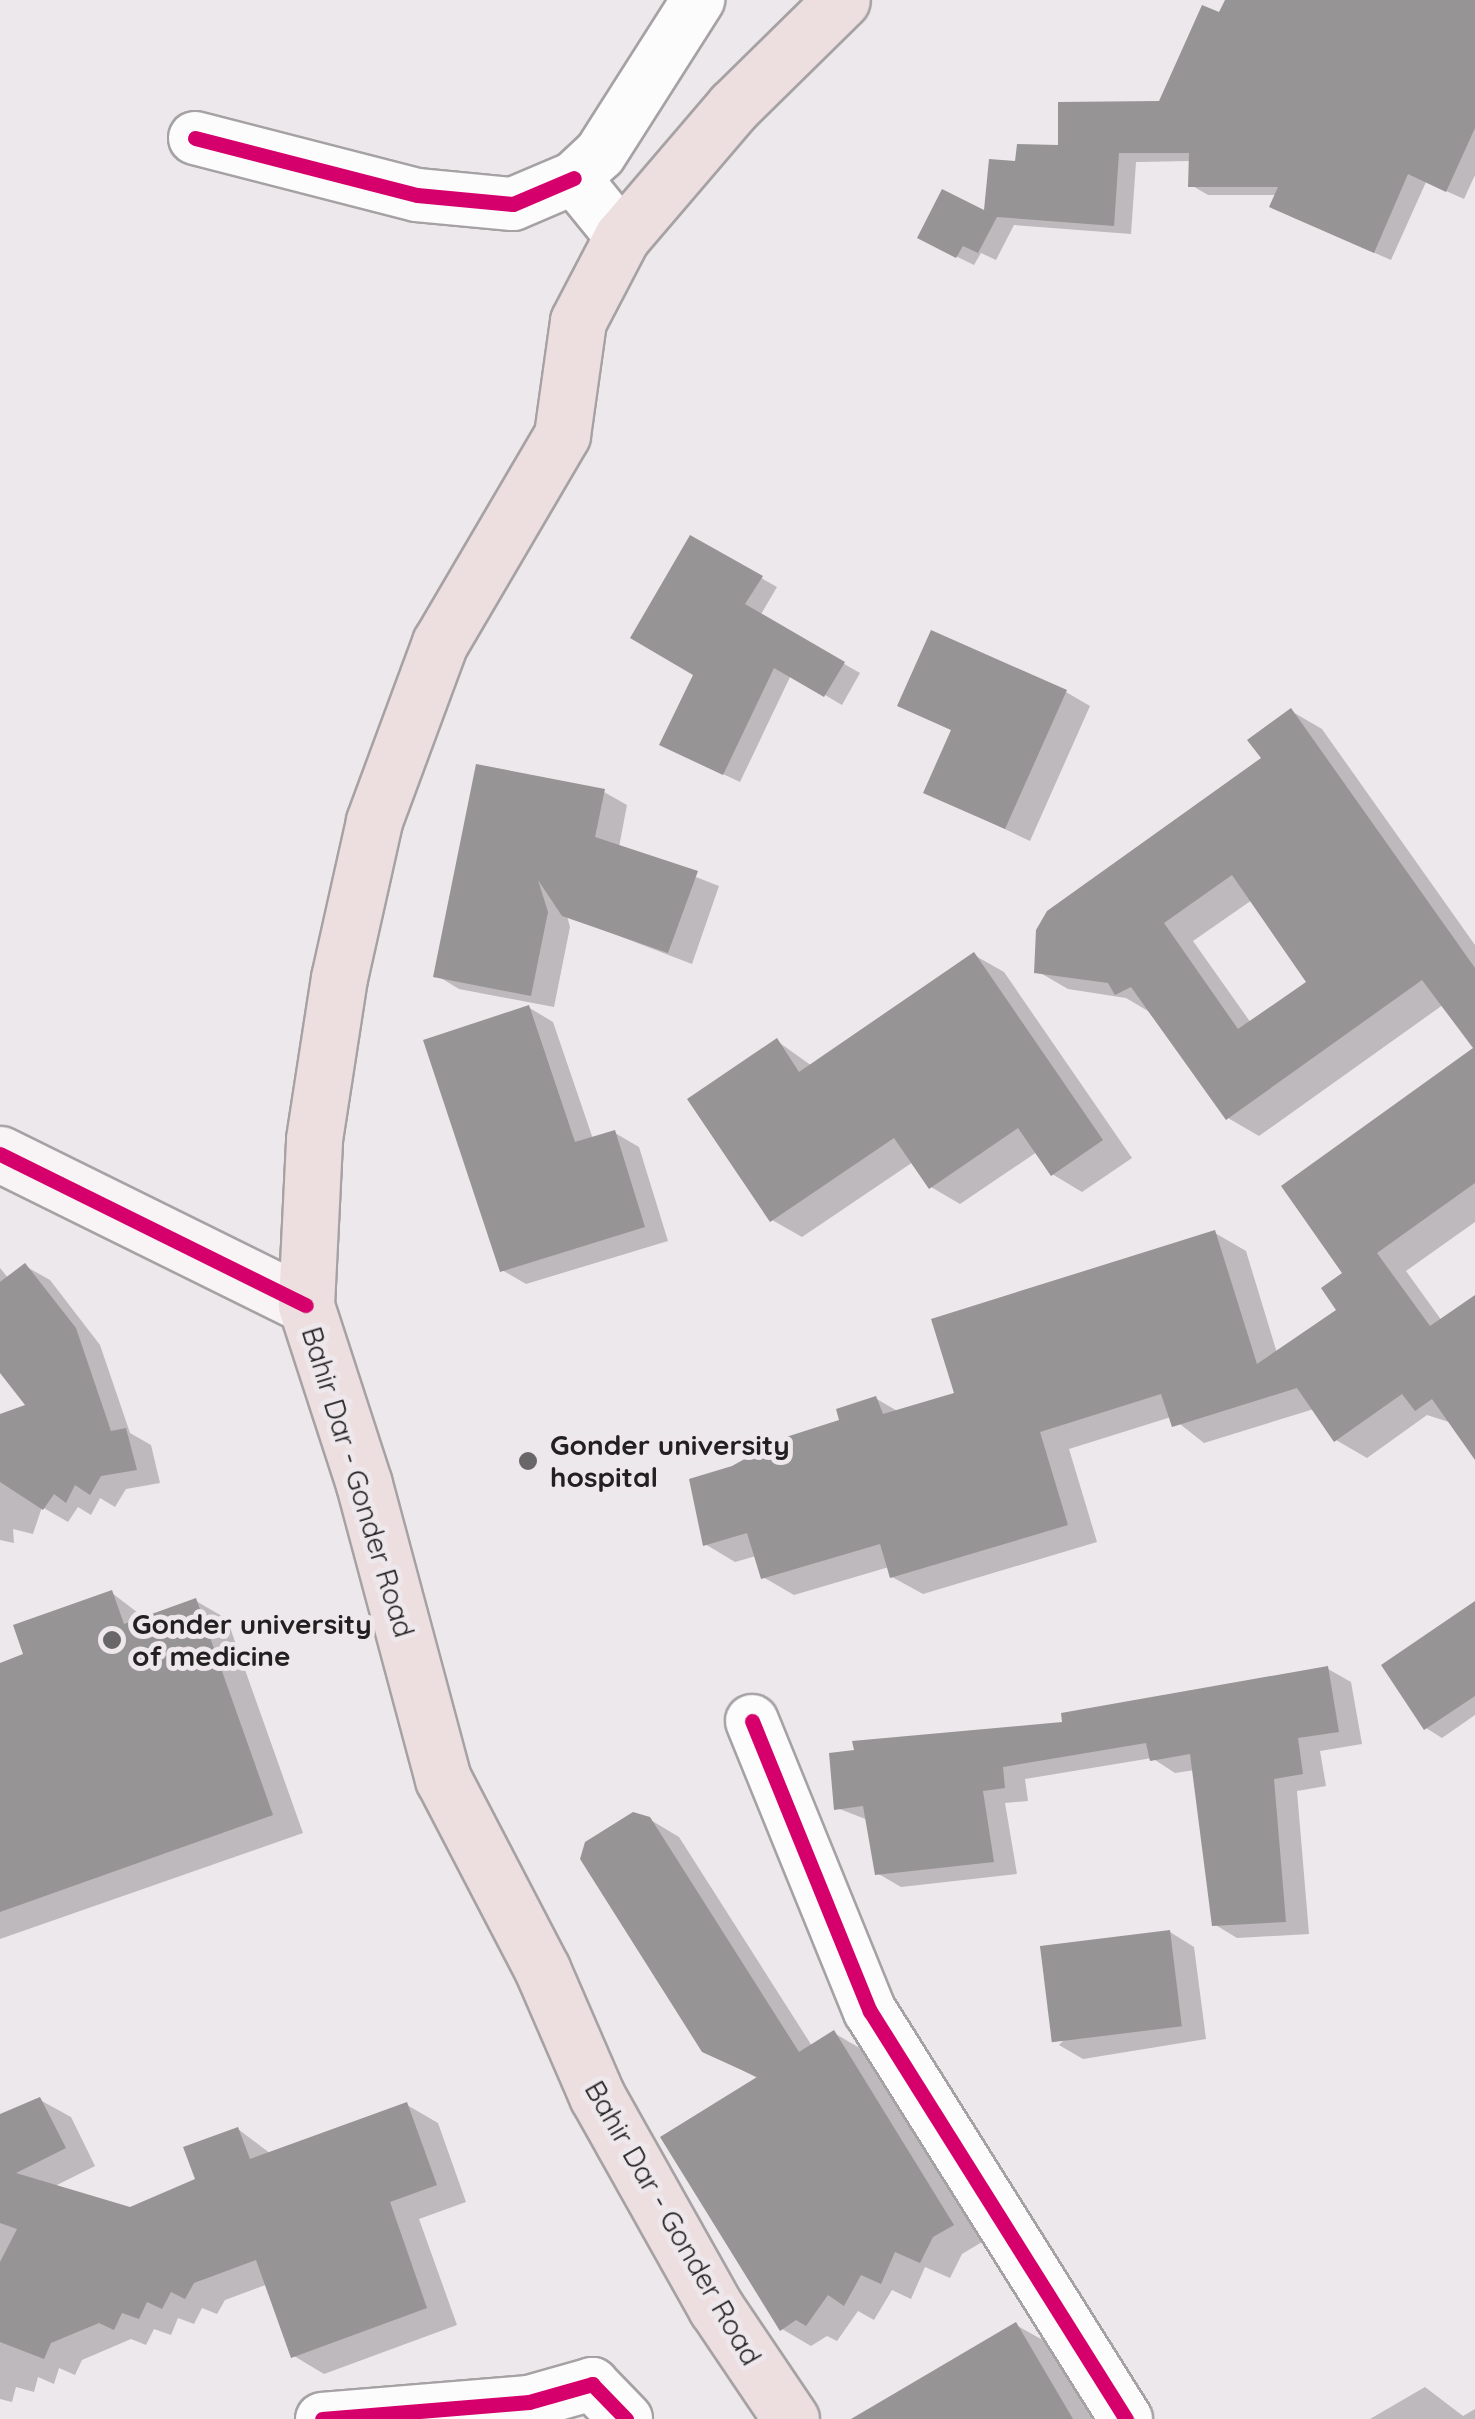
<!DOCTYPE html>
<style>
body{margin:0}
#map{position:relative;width:1475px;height:2419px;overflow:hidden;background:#ede8eb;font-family:Quicksand,sans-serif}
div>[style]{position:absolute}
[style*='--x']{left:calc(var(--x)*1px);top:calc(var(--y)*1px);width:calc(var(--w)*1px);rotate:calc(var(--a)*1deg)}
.shadow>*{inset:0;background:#0003}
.building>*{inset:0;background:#979496;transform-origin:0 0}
.roads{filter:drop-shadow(2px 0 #a6a2a4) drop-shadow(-2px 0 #a6a2a4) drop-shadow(0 2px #a6a2a4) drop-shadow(0 -2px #a6a2a4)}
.street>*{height:52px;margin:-26px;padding:0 26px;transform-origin:26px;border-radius:26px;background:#fcfcfc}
.secondary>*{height:55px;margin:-27.5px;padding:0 27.5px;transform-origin:27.5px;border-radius:27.5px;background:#f8f3f4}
.highway>*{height:55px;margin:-27.5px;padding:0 27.5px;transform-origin:27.5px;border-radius:27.5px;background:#eddfe0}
.cycleway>*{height:15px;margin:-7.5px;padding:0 7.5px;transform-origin:7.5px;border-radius:7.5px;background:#d6006c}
.dots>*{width:28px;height:28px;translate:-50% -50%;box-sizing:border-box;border:5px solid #eee7eb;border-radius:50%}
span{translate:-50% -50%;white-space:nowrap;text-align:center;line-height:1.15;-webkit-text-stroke:10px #eee7eb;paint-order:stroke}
.poi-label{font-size:28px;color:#222021;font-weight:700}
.left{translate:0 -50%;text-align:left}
.street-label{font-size:28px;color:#222021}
</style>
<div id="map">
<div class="shadow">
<div style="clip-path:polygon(1228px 0,1475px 0,1475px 175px,1464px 199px,1426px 182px,1391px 260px,1290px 216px,1277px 195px,1208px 195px,1191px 185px,1191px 161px,1136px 162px,1131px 234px,1014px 225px,996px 260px,981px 253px,974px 265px,937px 247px,986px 214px,1018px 164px,1161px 103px)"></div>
<div style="clip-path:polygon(691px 538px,777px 587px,760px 616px,860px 673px,842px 705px,791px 675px,740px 782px,678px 753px,696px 674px)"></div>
<div style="clip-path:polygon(1066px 692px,1090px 706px,1030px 841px,926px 792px,953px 731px,900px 705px)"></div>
<div style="clip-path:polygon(evenodd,1291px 711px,1322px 729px,1475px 945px,1475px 1008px,1447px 1002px,1259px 1136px,1228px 1118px,1148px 1011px,1126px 998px,1068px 989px,1037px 971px,1264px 758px,1291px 711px,1252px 900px,1310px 982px,1251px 1023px,1193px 941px,1252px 900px)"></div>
<div style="clip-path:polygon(604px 792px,627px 805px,619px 847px,719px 886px,692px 964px,567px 916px,570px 927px,554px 1007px,459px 989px,436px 975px)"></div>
<div style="clip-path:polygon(974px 955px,1004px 972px,1132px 1158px,1082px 1192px,1052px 1174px,1037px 1152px,960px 1204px,931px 1187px,913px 1162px,802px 1237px,772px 1220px,777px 1041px,812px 1066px)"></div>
<div style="clip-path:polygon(528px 1007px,553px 1022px,593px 1139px,615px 1133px,639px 1147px,668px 1241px,526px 1284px,502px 1270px)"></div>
<div style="clip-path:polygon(1475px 1051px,1475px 1222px,1406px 1271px,1442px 1321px,1475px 1298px,1475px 1455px,1452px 1423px,1427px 1415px,1367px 1458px,1336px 1440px,1314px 1409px,1204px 1443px,1171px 1417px,1069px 1449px,1097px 1542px,923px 1594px,892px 1577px,889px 1567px,794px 1595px,763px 1577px,756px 1556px,735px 1562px,705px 1544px,733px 1469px,842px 1422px,875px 1398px,899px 1412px,957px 1395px,1215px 1233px,1246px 1251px,1277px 1353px,1339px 1310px,1346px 1273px)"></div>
<div style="clip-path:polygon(25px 1266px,50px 1280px,100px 1345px,130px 1433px,151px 1445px,160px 1483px,126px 1489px,115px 1507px,100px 1498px,91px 1515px,78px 1507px,68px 1522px,42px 1507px,33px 1534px,13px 1529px,14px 1543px,0 1540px,0 1417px,29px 1407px,0 1369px,0 1268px,9px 1279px)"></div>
<div style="clip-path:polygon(112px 1593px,146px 1619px,196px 1601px,227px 1619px,303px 1833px,0 1939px,0 1665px,26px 1656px)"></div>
<div style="clip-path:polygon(1475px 1604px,1475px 1715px,1442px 1738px,1426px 1728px)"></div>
<div style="clip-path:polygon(1328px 1669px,1351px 1682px,1362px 1744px,1320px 1751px,1326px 1786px,1297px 1791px,1309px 1934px,1237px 1938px,1214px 1924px,1195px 1770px,1175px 1773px,1152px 1758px,1025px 1779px,1028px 1801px,1005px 1803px,1017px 1874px,901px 1887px,877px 1873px,868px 1820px,837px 1808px,1065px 1724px)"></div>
<div style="clip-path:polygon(649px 1819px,679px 1837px,812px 2046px,834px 2033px,863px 2050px,982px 2242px,962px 2254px,950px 2278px,925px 2267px,911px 2299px,892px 2290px,874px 2320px,858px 2311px,837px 2341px,827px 2336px,811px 2346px,782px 2329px,759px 2079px,704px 2050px)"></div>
<div style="clip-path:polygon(1170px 1932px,1194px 1947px,1206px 2039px,1083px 2059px,1059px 2045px)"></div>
<div style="clip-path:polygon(40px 2100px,71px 2117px,95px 2166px,53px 2187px,130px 2210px,198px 2181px,238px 2129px,271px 2154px,407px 2105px,438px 2123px,466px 2202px,419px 2219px,457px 2325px,324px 2374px,294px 2356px,268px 2284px,225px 2300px,217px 2314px,202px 2308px,194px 2324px,178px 2318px,171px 2335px,154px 2329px,146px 2345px,131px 2339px,82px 2360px,75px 2375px,59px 2368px,54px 2384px,38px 2377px,34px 2392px,16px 2387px,12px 2402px,0 2399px,0 2117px)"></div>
<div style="clip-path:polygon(1016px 2325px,1048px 2343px,1092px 2419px,891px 2419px)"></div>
<div style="clip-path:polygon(1425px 2387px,1463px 2416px,1475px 2409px,1475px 2419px,1370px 2419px)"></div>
</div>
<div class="building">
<div style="clip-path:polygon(1225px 0,1475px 0,1475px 128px,1446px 192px,1408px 174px,1374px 253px,1269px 207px,1278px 187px,1188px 187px,1189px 153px,1119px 153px,1114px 226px,997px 217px,978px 253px,963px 246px,956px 258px,917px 238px,942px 189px,984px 210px,989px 159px,1015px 161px,1017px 144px,1058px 145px,1058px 102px,1159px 101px,1202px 5px,1219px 12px)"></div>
<div style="clip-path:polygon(690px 535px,763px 576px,745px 604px,845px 662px,824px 697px,774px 668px,723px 775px,659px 745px,693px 675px,630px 638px)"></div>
<div style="clip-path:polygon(931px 630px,1067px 690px,1005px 829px,923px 793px,951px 730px,897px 706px)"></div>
<div style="clip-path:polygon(evenodd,1291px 708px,1475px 968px,1475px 1183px,1377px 1253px,1430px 1326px,1475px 1295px,1475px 1460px,1432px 1399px,1415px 1411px,1402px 1394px,1334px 1442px,1297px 1388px,1172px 1427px,1161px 1394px,1040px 1432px,1068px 1525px,890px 1578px,880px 1544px,761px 1579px,747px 1533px,703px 1546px,689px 1479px,732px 1466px,750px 1456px,749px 1449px,839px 1420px,836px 1409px,876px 1396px,883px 1414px,954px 1393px,931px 1319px,1215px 1230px,1257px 1364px,1336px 1310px,1321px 1288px,1342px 1273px,1281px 1186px,1473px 1048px,1422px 980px,1226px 1120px,1131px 987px,1115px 995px,1108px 983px,1034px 973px,1036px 930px,1047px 911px,1261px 758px,1247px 740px,1291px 708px,1232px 875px,1306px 982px,1238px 1029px,1164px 923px,1232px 875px)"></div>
<div style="clip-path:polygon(476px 764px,605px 789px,595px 837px,698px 871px,668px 953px,562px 916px,538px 880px,548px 912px,531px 996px,433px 977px)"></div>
<div style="clip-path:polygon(974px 952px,1103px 1140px,1051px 1176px,1018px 1128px,929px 1189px,894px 1138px,770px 1222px,687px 1099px,777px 1038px,799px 1072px)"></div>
<div style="clip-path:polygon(529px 1005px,575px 1142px,615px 1130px,645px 1227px,500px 1272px,423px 1040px)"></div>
<div style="clip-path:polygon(25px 1263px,76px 1328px,111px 1431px,126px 1428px,137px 1470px,101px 1476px,90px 1495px,75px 1485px,66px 1503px,54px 1494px,43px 1510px,0 1482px,0 1414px,25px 1405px,0 1373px,0 1282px)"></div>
<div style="clip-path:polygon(112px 1590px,124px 1624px,196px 1598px,273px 1815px,0 1912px,0 1663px,23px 1654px,13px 1625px)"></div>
<div style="clip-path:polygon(1475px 1601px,1475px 1696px,1424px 1730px,1381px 1665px)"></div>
<div style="clip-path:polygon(1328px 1666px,1339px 1732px,1298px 1738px,1303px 1774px,1274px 1779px,1286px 1922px,1212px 1926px,1190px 1754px,1150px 1761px,1146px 1743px,1003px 1767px,1005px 1788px,983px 1791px,994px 1862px,875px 1875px,863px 1806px,834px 1810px,829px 1753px,854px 1750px,852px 1741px,1062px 1722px,1061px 1713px)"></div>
<div style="clip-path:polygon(633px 1812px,650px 1817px,799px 2052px,834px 2030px,954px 2225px,933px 2237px,920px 2263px,895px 2252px,881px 2284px,861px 2275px,844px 2306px,828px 2295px,806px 2326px,796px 2320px,780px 2331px,660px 2137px,757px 2077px,702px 2052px,580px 1859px,585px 1842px)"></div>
<div style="left:1170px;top:1930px;width:97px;height:131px;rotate:83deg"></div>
<div style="clip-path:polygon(40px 2097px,66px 2148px,16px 2173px,130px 2207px,195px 2179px,183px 2147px,238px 2127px,250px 2159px,407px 2102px,437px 2185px,390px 2202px,427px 2308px,291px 2358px,256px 2260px,194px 2283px,185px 2299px,171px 2292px,162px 2309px,147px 2302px,139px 2319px,122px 2313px,114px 2330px,99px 2323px,51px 2343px,44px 2359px,0 2342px,0 2262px,17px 2229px,0 2223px,0 2114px)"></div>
<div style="clip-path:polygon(1016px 2322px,1073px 2419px,851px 2419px)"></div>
</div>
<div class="roads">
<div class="street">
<div style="--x:195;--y:138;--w:229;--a:14.4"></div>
<div style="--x:417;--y:195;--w:96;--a:5.4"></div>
<div style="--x:513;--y:204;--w:66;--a:-23.1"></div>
<div style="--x:622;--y:237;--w:76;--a:-129.1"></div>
<div style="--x:574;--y:178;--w:35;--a:-43"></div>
<div style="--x:600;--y:154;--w:183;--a:-57.5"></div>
<div style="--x:752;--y:1721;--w:313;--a:67.9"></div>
<div style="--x:870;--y:2011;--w:482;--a:57.9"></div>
<div style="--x:322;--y:2419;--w:208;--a:-4.7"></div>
<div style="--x:529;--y:2402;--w:66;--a:-15.9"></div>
<div style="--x:592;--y:2384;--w:49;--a:45.8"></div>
</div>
<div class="secondary">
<div style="--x:0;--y:1154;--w:341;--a:26.3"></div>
</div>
<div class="highway">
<div style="--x:791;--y:2419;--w:134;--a:-124"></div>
<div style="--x:716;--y:2308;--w:243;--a:-119.3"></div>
<div style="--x:597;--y:2096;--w:138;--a:-113.4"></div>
<div style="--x:542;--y:1969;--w:214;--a:-117.5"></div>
<div style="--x:443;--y:1779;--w:305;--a:-105"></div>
<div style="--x:364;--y:1484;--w:188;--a:-108"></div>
<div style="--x:306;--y:1305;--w:166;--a:-87.2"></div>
<div style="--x:314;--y:1139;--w:163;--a:-81.2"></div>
<div style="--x:339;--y:978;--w:161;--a:-77.4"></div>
<div style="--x:374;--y:821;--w:190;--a:-69.7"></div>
<div style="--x:440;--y:643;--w:241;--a:-59.6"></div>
<div style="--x:562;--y:435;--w:115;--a:-82"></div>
<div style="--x:578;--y:321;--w:95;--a:-62.4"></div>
<div style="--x:622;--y:237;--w:172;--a:-49.5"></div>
<div style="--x:734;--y:106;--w:151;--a:-44.5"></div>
</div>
</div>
<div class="cycleway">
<div style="--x:195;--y:138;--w:229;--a:14.4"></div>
<div style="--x:417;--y:195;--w:96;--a:5.4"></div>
<div style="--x:513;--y:204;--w:66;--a:-23.1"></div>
<div style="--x:0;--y:1154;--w:341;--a:26.3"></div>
<div style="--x:752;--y:1721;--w:313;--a:67.9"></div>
<div style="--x:870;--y:2011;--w:482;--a:57.9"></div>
<div style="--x:322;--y:2419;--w:208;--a:-4.7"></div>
<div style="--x:529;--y:2402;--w:66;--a:-15.9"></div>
<div style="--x:592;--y:2384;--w:49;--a:45.8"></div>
</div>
<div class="dots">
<div style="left:528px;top:1461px;background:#696668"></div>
<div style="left:112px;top:1640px;background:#696668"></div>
</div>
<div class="poi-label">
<span class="left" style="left:550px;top:1461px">Gonder university<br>hospital</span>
<span class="left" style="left:132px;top:1640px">Gonder university<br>of medicine</span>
</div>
<div class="street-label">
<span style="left:358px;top:1482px;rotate:73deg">Bahir Dar - Gonder Road</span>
<span style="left:673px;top:2223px;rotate:60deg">Bahir Dar - Gonder Road</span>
</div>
</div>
